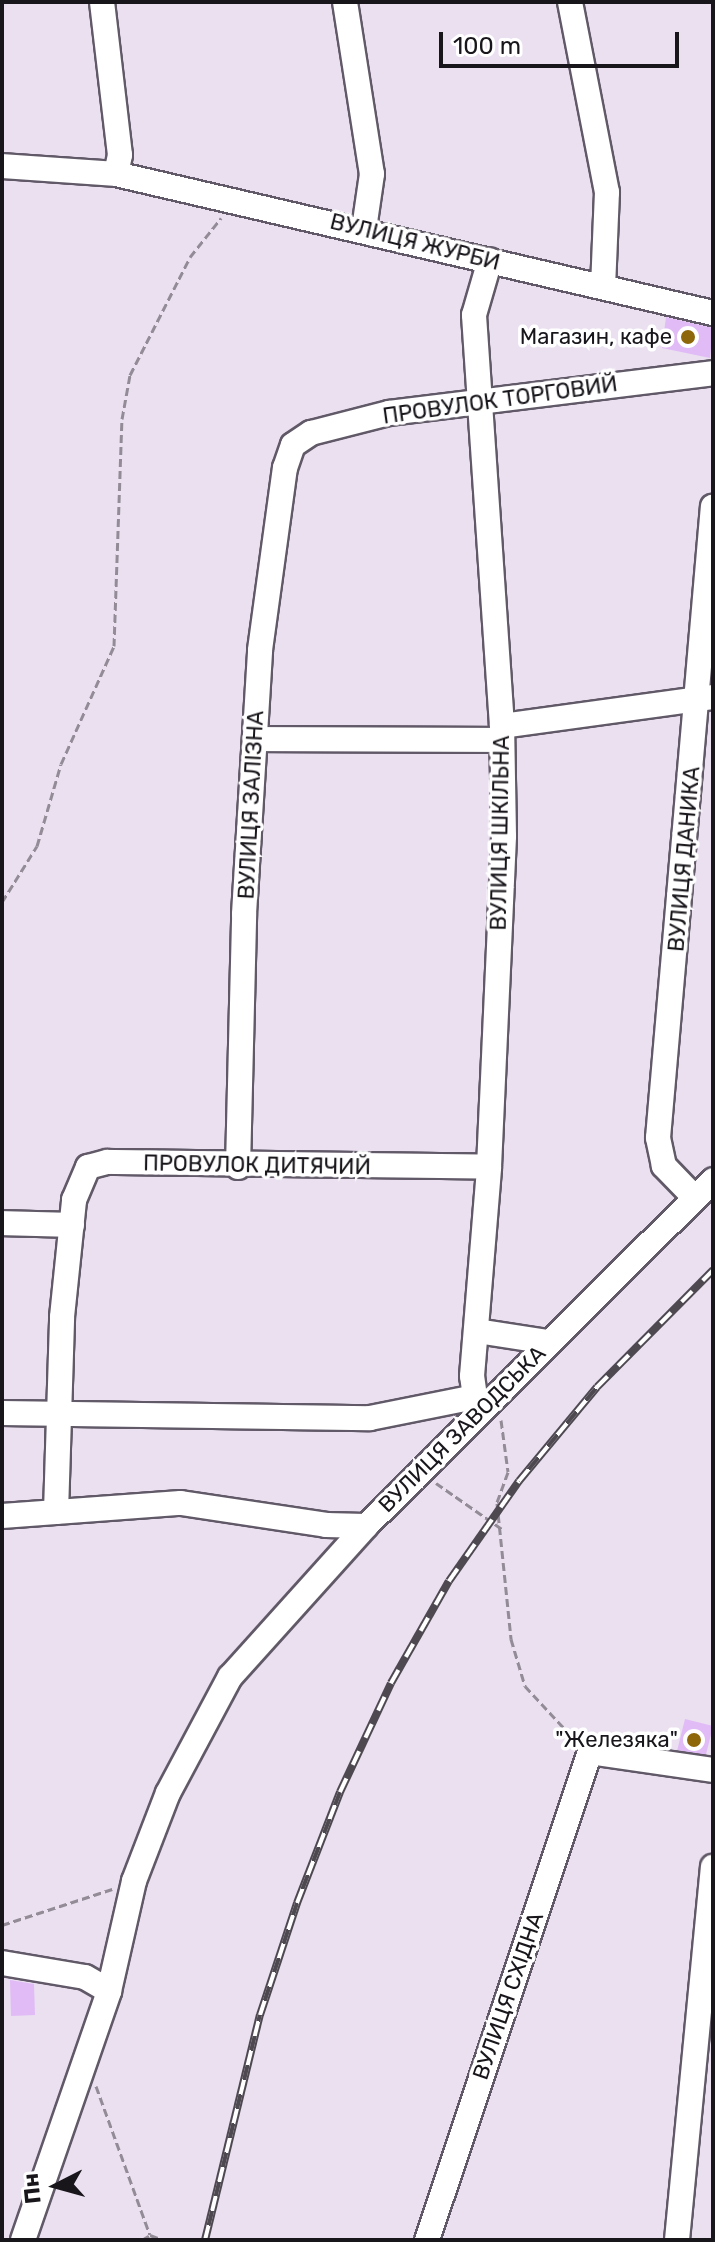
<!DOCTYPE html>
<meta charset="utf-8">
<style>
body{margin:0}
#map{position:relative;width:715px;height:2242px;overflow:hidden;background:#eae0f0;font-family:Rubik,sans-serif}
div>[style]{position:absolute}
[style*='--x']{left:calc(var(--x)*1px);top:calc(var(--y)*1px);width:calc(var(--w)*1px);rotate:calc(var(--a)*1deg)}
.building>*{inset:0;background:#e1bbf6;transform-origin:0 0}
.path>*{height:3px;margin-top:-1.5px;transform-origin:0;background:repeating-linear-gradient(90deg,#938c97 0 8px,transparent 0 12px)}
.roads{filter:drop-shadow(2px 0 #615967) drop-shadow(-2px 0 #615967) drop-shadow(0 2px #615967) drop-shadow(0 -2px #615967)}
.minor>*{height:24px;margin:-12px;padding:0 12px;transform-origin:12px;border-radius:12px;background:#fff}
.rail>*{height:8px;margin-top:-4px;transform-origin:0;background:repeating-linear-gradient(90deg,#fff 0 15px,#4e4951 0 30px);box-sizing:border-box;border-block:2px solid #4e4951}
.dots>*{width:22px;height:22px;translate:-50% -50%;box-sizing:border-box;border:4px solid #fff;border-radius:50%}
span{translate:-50% -50%;white-space:nowrap;text-align:center;line-height:1.15;-webkit-text-stroke:7px #fff;paint-order:stroke}
.street-label{font-size:22px;color:#19161b}
.poi-label{font-size:22px;color:#19161b}
.right{translate:-100% -50%;text-align:right}
.frame{position:absolute;inset:0;border:4px solid #19161b;pointer-events:none}
.north{position:absolute;left:16px;top:2146px;width:80px;height:80px;-webkit-text-stroke:6px #fff;paint-order:stroke;rotate:264deg;font-size:22px;font-weight:700;line-height:32px;text-align:center;color:#19161b}
.north::after{content:'';display:block;margin:auto;width:28px;height:36px;background:#19161b;clip-path:polygon(50% 0,100% 100%,50% 72%,0 100%)}
.scale{position:absolute;left:439px;top:32px;width:240px;height:36px;box-sizing:border-box;border:4px solid #19161b;border-top:0;padding-left:10px;font-size:24px;line-height:28px;white-space:nowrap;color:#19161b;-webkit-text-stroke:6px #fff;paint-order:stroke}
</style>
<div id="map">
<div class="building">
<div style="clip-path:polygon(666px 317px,713px 328px,710px 358px,662px 348px)"></div>
<div style="left:685px;top:1719px;width:29px;height:32px;rotate:14deg"></div>
<div style="clip-path:polygon(10px 1980px,34px 1984px,35px 2015px,11px 2016px)"></div>
</div>
<div class="path">
<div style="--x:2;--y:902;--w:66;--a:-58"></div>
<div style="--x:37;--y:846;--w:85;--a:-73.7"></div>
<div style="--x:61;--y:764;--w:129;--a:-65.8"></div>
<div style="--x:114;--y:646;--w:227;--a:-88"></div>
<div style="--x:122;--y:419;--w:45;--a:-79.7"></div>
<div style="--x:130;--y:375;--w:132;--a:-63"></div>
<div style="--x:190;--y:257;--w:50;--a:-51.5"></div>
<div style="--x:501;--y:1420;--w:52;--a:82.3"></div>
<div style="--x:508;--y:1472;--w:33;--a:110"></div>
<div style="--x:497;--y:1503;--w:137;--a:84.1"></div>
<div style="--x:511;--y:1639;--w:49;--a:73.4"></div>
<div style="--x:525;--y:1686;--w:72;--a:47.2"></div>
<div style="--x:436;--y:1483;--w:80;--a:34.9"></div>
<div style="--x:2;--y:1925;--w:116;--a:-18.1"></div>
<div style="--x:96;--y:2086;--w:158;--a:70.1"></div>
<div style="--x:150;--y:2235;--w:14;--a:21"></div>
<div style="--x:142;--y:2240;--w:9;--a:-32"></div>
</div>
<div class="roads">
<div class="minor">
<div style="--x:102;--y:2;--w:154;--a:83.3"></div>
<div style="--x:120;--y:155;--w:19;--a:102"></div>
<div style="--x:345;--y:2;--w:174;--a:81.1"></div>
<div style="--x:372;--y:174;--w:56;--a:98.3"></div>
<div style="--x:570;--y:2;--w:194;--a:79"></div>
<div style="--x:607;--y:192;--w:95;--a:92.4"></div>
<div style="--x:2;--y:166;--w:114;--a:4"></div>
<div style="--x:116;--y:174;--w:613;--a:13.11"></div>
<div style="--x:502;--y:726;--w:213;--a:-7.8"></div>
<div style="--x:255;--y:739;--w:247;--a:0.2"></div>
<div style="--x:238;--y:1167;--w:253;--a:-88.6"></div>
<div style="--x:244;--y:914;--w:264;--a:-86.5"></div>
<div style="--x:260;--y:650;--w:184;--a:-82.2"></div>
<div style="--x:285;--y:468;--w:24;--a:-71"></div>
<div style="--x:293;--y:445;--w:22;--a:-34"></div>
<div style="--x:311;--y:433;--w:81;--a:-14.4"></div>
<div style="--x:389;--y:413;--w:326;--a:-7"></div>
<div style="--x:695;--y:1198;--w:45;--a:-134.1"></div>
<div style="--x:664;--y:1166;--w:29;--a:-102"></div>
<div style="--x:658;--y:1138;--w:634;--a:-85.03"></div>
<div style="--x:2;--y:1223;--w:70;--a:1.6"></div>
<div style="--x:477;--y:1331;--w:72;--a:8.8"></div>
<div style="--x:484;--y:1404;--w:11;--a:-142"></div>
<div style="--x:475;--y:1397;--w:21;--a:-98"></div>
<div style="--x:472;--y:1376;--w:210;--a:-85.3"></div>
<div style="--x:489;--y:1167;--w:331;--a:-87.4"></div>
<div style="--x:504;--y:836;--w:110;--a:-91"></div>
<div style="--x:502;--y:726;--w:412;--a:-93.9"></div>
<div style="--x:474;--y:315;--w:57;--a:-73.8"></div>
<div style="--x:2;--y:1413;--w:368;--a:0.8"></div>
<div style="--x:370;--y:1418;--w:107;--a:-11.3"></div>
<div style="--x:56;--y:1512;--w:195;--a:-88.2"></div>
<div style="--x:62;--y:1317;--w:118;--a:-84.1"></div>
<div style="--x:74;--y:1200;--w:36;--a:-67"></div>
<div style="--x:88;--y:1167;--w:20;--a:-15"></div>
<div style="--x:107;--y:1162;--w:382;--a:0.7"></div>
<div style="--x:2;--y:1516;--w:179;--a:-4.2"></div>
<div style="--x:181;--y:1503;--w:147;--a:8.6"></div>
<div style="--x:326;--y:1525;--w:40;--a:1.4"></div>
<div style="--x:366;--y:1526;--w:490;--a:-44.9"></div>
<div style="--x:2;--y:1963;--w:84;--a:9.6"></div>
<div style="--x:85;--y:1977;--w:28;--a:30"></div>
<div style="--x:23;--y:2240;--w:263;--a:-70.9"></div>
<div style="--x:109;--y:1991;--w:113;--a:-77.2"></div>
<div style="--x:134;--y:1881;--w:94;--a:-68.9"></div>
<div style="--x:168;--y:1793;--w:132;--a:-61.9"></div>
<div style="--x:230;--y:1677;--w:203;--a:-48"></div>
<div style="--x:427;--y:2240;--w:515;--a:-71.53"></div>
<div style="--x:590;--y:1752;--w:124;--a:8.3"></div>
<div style="--x:677;--y:2240;--w:375;--a:-84.5"></div>
</div>
</div>
<div class="rail">
<div style="--x:205;--y:2240;--w:232;--a:-76.3"></div>
<div style="--x:260;--y:2015;--w:118;--a:-71.7"></div>
<div style="--x:297;--y:1903;--w:119;--a:-68.8"></div>
<div style="--x:340;--y:1792;--w:120;--a:-64.9"></div>
<div style="--x:391;--y:1683;--w:117;--a:-60.4"></div>
<div style="--x:449;--y:1581;--w:122;--a:-55"></div>
<div style="--x:519;--y:1481;--w:122;--a:-50.3"></div>
<div style="--x:597;--y:1387;--w:165;--a:-45.2"></div>
</div>
<div class="dots">
<div style="left:688px;top:337px;background:#8e670b"></div>
<div style="left:694px;top:1740px;background:#8e670b"></div>
</div>
<div class="street-label">
<span style="left:415px;top:242px;rotate:14deg">ВУЛИЦЯ ЖУРБИ</span>
<span style="left:500px;top:400px;rotate:-8deg">ПРОВУЛОК ТОРГОВИЙ</span>
<span style="left:251px;top:805px;rotate:-87deg">ВУЛИЦЯ ЗАЛІЗНА</span>
<span style="left:500px;top:833px;rotate:-89deg">ВУЛИЦЯ ШКІЛЬНА</span>
<span style="left:684px;top:859px;rotate:-85deg">ВУЛИЦЯ ДАНИКА</span>
<span style="left:257px;top:1165px;rotate:1deg">ПРОВУЛОК ДИТЯЧИЙ</span>
<span style="left:462px;top:1429px;rotate:-45deg">ВУЛИЦЯ ЗАВОДСЬКА</span>
<span style="left:508px;top:1996px;rotate:-71deg">ВУЛИЦЯ СХІДНА</span>
</div>
<div class="poi-label">
<span class="right" style="left:672px;top:337px">Магазин, кафе</span>
<span class="right" style="left:678px;top:1740px">"Железяка"</span>
</div>
<div class="frame"></div>
<div class="north">Пн</div>
<div class="scale">100 m</div>
</div>
